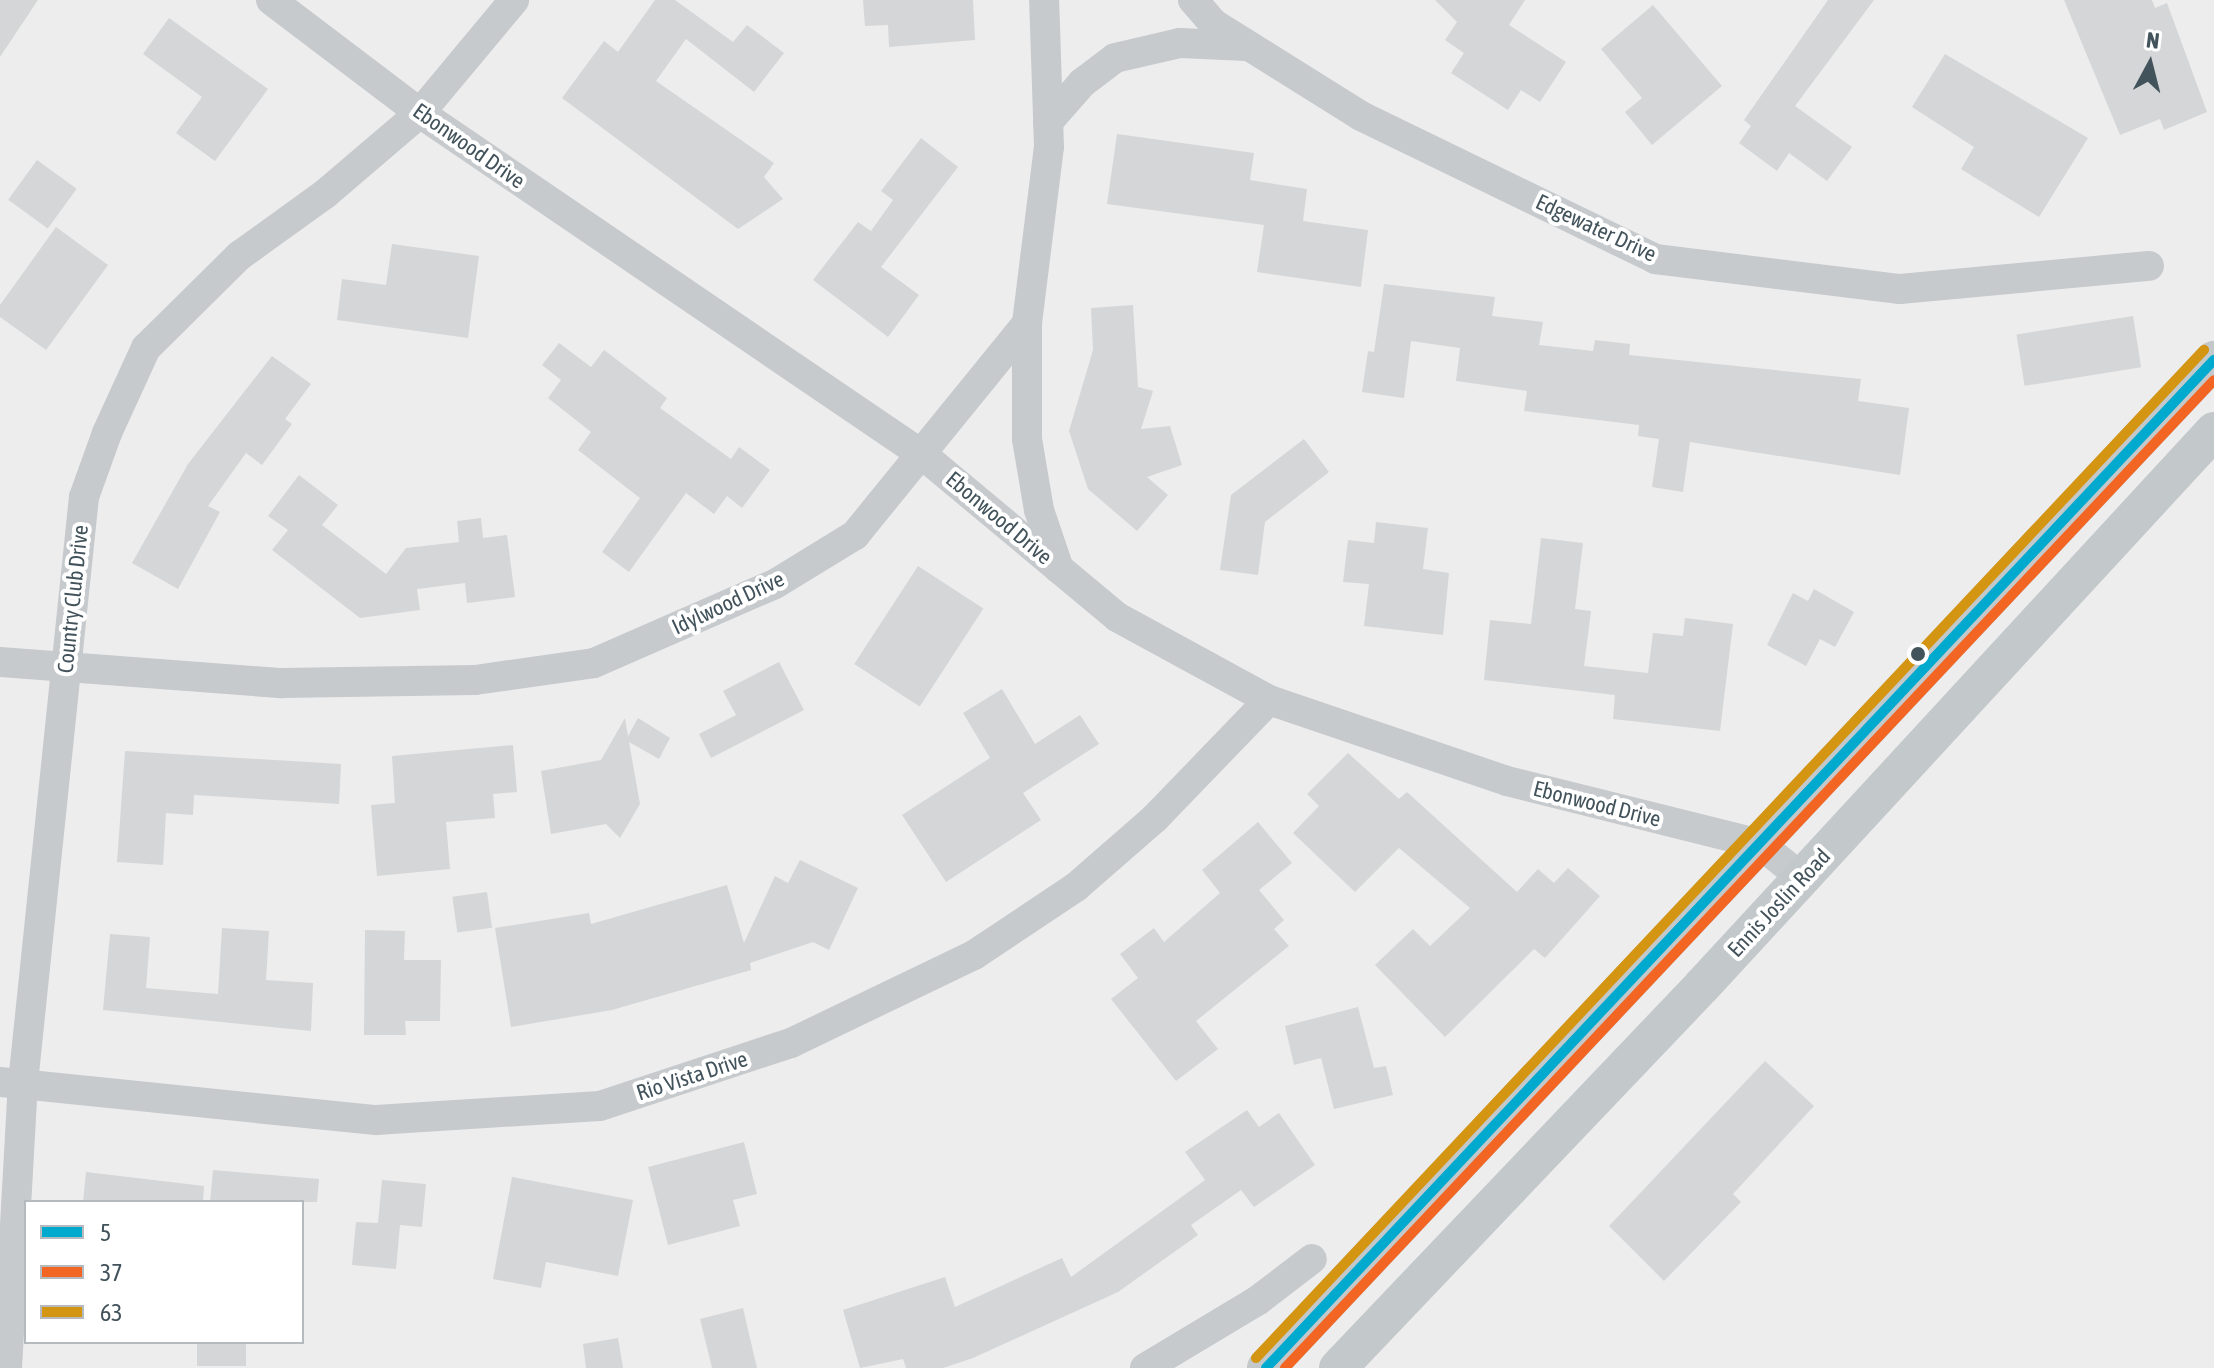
<!DOCTYPE html>
<style>
body{margin:0}
#map{position:relative;width:2214px;height:1368px;overflow:hidden;background:#eeeded;font-family:"Asap Condensed",sans-serif}
div>[style]{position:absolute}
[style*='--x']{left:calc(var(--x)*1px);top:calc(var(--y)*1px);width:calc(var(--w)*1px);rotate:calc(var(--a)*1deg)}
.building>*{inset:0;background:#d5d6d7;transform-origin:0 0}
.minor>*{height:30px;margin:-15px;padding:0 15px;transform-origin:15px;border-radius:15px;background:#c6cacd}
.major>*{height:38px;margin:-19px;padding:0 19px;transform-origin:19px;border-radius:19px;background:#c3c8cb}
.bus-1>*{height:10px;margin:-5px;padding:0 5px;transform-origin:5px;border-radius:5px;background:#00a9ce}
.bus-2>*{height:10px;margin:-5px;padding:0 5px;transform-origin:5px;border-radius:5px;background:#f26522}
.bus-3>*{height:10px;margin:-5px;padding:0 5px;transform-origin:5px;border-radius:5px;background:#d39512}
.dots>*{width:22px;height:22px;translate:-50% -50%;box-sizing:border-box;border:4px solid #fff;border-radius:50%}
span{translate:-50% -50%;white-space:nowrap;text-align:center;line-height:1.15;-webkit-text-stroke:8px #fff;paint-order:stroke}
.street-label{font-size:22px;color:#43535b}
.legend{position:absolute;left:24px;top:1200px;width:280px;height:144px;box-sizing:border-box;background:#fff;border:2px solid #b4babd;margin:0;padding:10px 14px;list-style:none;font-size:24px;color:#43535b}
.legend li{display:flex;align-items:center;gap:16px;height:40px}
.legend b{width:40px;border:2px solid #b4babd}
.north{position:absolute;left:2110px;top:24px;width:80px;height:80px;-webkit-text-stroke:6px #fff;paint-order:stroke;rotate:7deg;font-size:22px;font-weight:700;line-height:32px;text-align:center;color:#43535b}
.north::after{content:'';display:block;margin:auto;width:28px;height:36px;background:#43535b;clip-path:polygon(50% 0,100% 100%,50% 72%,0 100%)}
</style>
<div id="map">
<div class="building">
<div style="clip-path:polygon(0 0,38px 0,0 57px)"></div>
<div style="clip-path:polygon(655px 0,675px 0,733px 42px,747px 25px,784px 53px,754px 92px,686px 39px,656px 81px,774px 163px,764px 177px,783px 199px,738px 229px,562px 98px,604px 41px,618px 52px)"></div>
<div style="clip-path:polygon(863px 0,973px 0,975px 40px,889px 47px,888px 25px,865px 26px)"></div>
<div style="clip-path:polygon(1435px 0,1525px 0,1509px 25px,1566px 62px,1540px 102px,1521px 90px,1508px 110px,1451px 73px,1464px 53px,1445px 40px,1457px 22px)"></div>
<div style="clip-path:polygon(1828px 0,1874px 0,1795px 106px,1852px 147px,1827px 181px,1789px 153px,1777px 171px,1739px 143px,1751px 126px,1744px 120px)"></div>
<div style="clip-path:polygon(2064px 0,2152px 0,2155px 8px,2167px 3px,2207px 112px,2164px 130px,2160px 119px,2120px 135px)"></div>
<div style="clip-path:polygon(1653px 5px,1722px 86px,1652px 145px,1625px 112px,1642px 98px,1601px 49px)"></div>
<div style="clip-path:polygon(169px 18px,268px 89px,215px 161px,176px 133px,202px 97px,143px 54px)"></div>
<div style="clip-path:polygon(1945px 54px,2088px 138px,2039px 217px,1961px 169px,1974px 147px,1912px 107px)"></div>
<div style="clip-path:polygon(1117px 134px,1254px 153px,1250px 180px,1307px 189px,1303px 221px,1368px 230px,1361px 287px,1257px 272px,1264px 225px,1107px 204px)"></div>
<div style="clip-path:polygon(921px 138px,958px 167px,881px 267px,919px 295px,888px 337px,813px 280px,858px 222px,871px 231px,893px 200px,881px 191px)"></div>
<div style="left:37px;top:160px;width:49px;height:49px;rotate:36deg"></div>
<div style="clip-path:polygon(56px 227px,108px 265px,46px 350px,0 317px,0 305px)"></div>
<div style="clip-path:polygon(392px 244px,479px 256px,468px 338px,337px 320px,342px 279px,386px 285px)"></div>
<div style="clip-path:polygon(1384px 284px,1495px 297px,1492px 316px,1543px 322px,1539px 345px,1593px 351px,1595px 340px,1630px 344px,1629px 355px,1861px 379px,1858px 401px,1909px 408px,1900px 475px,1690px 442px,1683px 492px,1652px 487px,1659px 439px,1638px 436px,1639px 425px,1524px 411px,1527px 391px,1456px 381px,1460px 348px,1411px 341px,1404px 398px,1362px 392px,1368px 351px,1374px 352px)"></div>
<div style="clip-path:polygon(1133px 305px,1138px 387px,1153px 391px,1141px 429px,1170px 426px,1182px 465px,1147px 477px,1168px 495px,1137px 531px,1088px 489px,1069px 431px,1093px 350px,1091px 308px)"></div>
<div style="left:2133px;top:316px;width:52px;height:118px;rotate:81deg"></div>
<div style="clip-path:polygon(559px 343px,591px 367px,604px 350px,667px 398px,660px 408px,731px 459px,739px 447px,770px 470px,742px 508px,727px 496px,714px 514px,686px 493px,629px 572px,602px 552px,640px 498px,578px 450px,591px 432px,548px 398px,561px 380px,542px 365px)"></div>
<div style="clip-path:polygon(272px 356px,311px 384px,285px 419px,292px 424px,262px 465px,246px 453px,208px 506px,220px 512px,178px 589px,132px 563px,188px 464px)"></div>
<div style="clip-path:polygon(1304px 439px,1329px 472px,1265px 522px,1258px 575px,1220px 570px,1231px 495px)"></div>
<div style="clip-path:polygon(299px 475px,338px 505px,322px 525px,386px 574px,406px 548px,459px 542px,457px 521px,481px 518px,483px 538px,507px 535px,515px 597px,467px 603px,465px 583px,417px 589px,420px 610px,360px 618px,272px 550px,288px 530px,268px 516px)"></div>
<div style="clip-path:polygon(1376px 522px,1428px 528px,1423px 569px,1449px 573px,1443px 635px,1364px 626px,1369px 584px,1343px 582px,1348px 540px,1374px 543px)"></div>
<div style="clip-path:polygon(1541px 538px,1583px 543px,1575px 609px,1591px 611px,1584px 666px,1648px 673px,1653px 633px,1683px 636px,1685px 618px,1733px 624px,1720px 731px,1613px 719px,1615px 695px,1484px 680px,1490px 620px,1531px 624px)"></div>
<div style="left:918px;top:566px;width:78px;height:117px;rotate:33deg"></div>
<div style="clip-path:polygon(1814px 589px,1854px 612px,1835px 647px,1820px 639px,1806px 666px,1767px 645px,1793px 593px,1808px 601px)"></div>
<div style="clip-path:polygon(779px 662px,804px 710px,711px 758px,699px 734px,736px 715px,723px 691px)"></div>
<div style="clip-path:polygon(1002px 689px,1035px 744px,1080px 715px,1099px 744px,1023px 793px,1041px 820px,946px 882px,902px 815px,990px 758px,963px 713px)"></div>
<div style="clip-path:polygon(625px 718px,628px 736px,638px 718px,670px 738px,659px 759px,629px 742px,640px 804px,620px 838px,606px 824px,551px 834px,541px 771px,601px 760px)"></div>
<div style="clip-path:polygon(513px 745px,517px 792px,493px 794px,495px 818px,446px 822px,450px 869px,377px 876px,371px 805px,395px 803px,392px 756px)"></div>
<div style="clip-path:polygon(125px 751px,341px 764px,339px 804px,194px 795px,193px 815px,166px 813px,163px 865px,117px 862px)"></div>
<div style="clip-path:polygon(1348px 753px,1399px 799px,1407px 792px,1517px 892px,1538px 869px,1554px 883px,1568px 868px,1600px 896px,1545px 958px,1534px 949px,1445px 1037px,1375px 965px,1413px 929px,1430px 946px,1470px 908px,1399px 848px,1355px 892px,1293px 833px,1319px 806px,1307px 794px)"></div>
<div style="clip-path:polygon(1258px 822px,1292px 863px,1259px 890px,1284px 920px,1274px 929px,1289px 946px,1196px 1021px,1218px 1049px,1176px 1081px,1111px 999px,1138px 978px,1120px 954px,1154px 928px,1164px 942px,1220px 893px,1202px 870px)"></div>
<div style="clip-path:polygon(800px 860px,858px 888px,829px 950px,813px 942px,750px 963px,751px 970px,612px 1010px,511px 1027px,495px 928px,589px 913px,591px 924px,727px 885px,744px 943px,775px 876px,788px 883px)"></div>
<div style="left:487px;top:892px;width:36px;height:35px;rotate:82deg"></div>
<div style="clip-path:polygon(222px 928px,269px 931px,266px 980px,313px 983px,311px 1031px,103px 1010px,110px 934px,150px 937px,146px 988px,218px 994px)"></div>
<div style="clip-path:polygon(365px 930px,405px 931px,404px 960px,441px 960px,440px 1021px,405px 1021px,406px 1035px,364px 1035px)"></div>
<div style="clip-path:polygon(1358px 1007px,1374px 1068px,1386px 1066px,1393px 1095px,1334px 1109px,1321px 1058px,1294px 1065px,1285px 1026px)"></div>
<div style="clip-path:polygon(1765px 1061px,1814px 1106px,1733px 1194px,1741px 1202px,1664px 1281px,1609px 1226px)"></div>
<div style="clip-path:polygon(1247px 1110px,1259px 1127px,1279px 1113px,1315px 1165px,1254px 1207px,1241px 1190px,1191px 1225px,1198px 1235px,1118px 1292px,973px 1358px,943px 1368px,906px 1368px,903px 1359px,860px 1368px,843px 1310px,945px 1277px,955px 1307px,1062px 1258px,1071px 1277px,1205px 1180px,1185px 1152px)"></div>
<div style="clip-path:polygon(744px 1142px,757px 1194px,733px 1200px,740px 1226px,668px 1245px,648px 1167px)"></div>
<div style="clip-path:polygon(213px 1170px,319px 1179px,317px 1202px,210px 1202px)"></div>
<div style="clip-path:polygon(86px 1172px,204px 1186px,203px 1202px,83px 1202px)"></div>
<div style="clip-path:polygon(512px 1177px,633px 1200px,618px 1276px,546px 1262px,541px 1288px,493px 1279px)"></div>
<div style="clip-path:polygon(382px 1180px,426px 1184px,422px 1227px,400px 1225px,396px 1269px,352px 1265px,356px 1222px,378px 1223px)"></div>
<div style="clip-path:polygon(743px 1308px,757px 1368px,712px 1368px,700px 1319px)"></div>
<div style="clip-path:polygon(618px 1338px,623px 1368px,586px 1368px,583px 1344px)"></div>
<div style="left:197px;top:1342px;width:49px;height:24px"></div>
</div>
<div class="minor">
<div style="--x:271;--y:0;--w:187;--a:37.2"></div>
<div style="--x:420;--y:113;--w:610;--a:34.24"></div>
<div style="--x:924;--y:456;--w:251;--a:39.8"></div>
<div style="--x:1117;--y:617;--w:173;--a:28.6"></div>
<div style="--x:1269;--y:700;--w:251;--a:18.8"></div>
<div style="--x:1507;--y:781;--w:261;--a:14"></div>
<div style="--x:1760;--y:844;--w:54;--a:39"></div>
<div style="--x:1193;--y:0;--w:32;--a:49"></div>
<div style="--x:1214;--y:24;--w:173;--a:32"></div>
<div style="--x:1361;--y:116;--w:327;--a:25.9"></div>
<div style="--x:1655;--y:259;--w:247;--a:7"></div>
<div style="--x:1900;--y:289;--w:250;--a:-5.3"></div>
<div style="--x:1048;--y:122;--w:52;--a:-48.9"></div>
<div style="--x:1082;--y:83;--w:41;--a:-37.1"></div>
<div style="--x:1115;--y:58;--w:67;--a:-13"></div>
<div style="--x:1180;--y:43;--w:66;--a:2.6"></div>
<div style="--x:1027;--y:323;--w:116;--a:90"></div>
<div style="--x:1027;--y:439;--w:72;--a:80.4"></div>
<div style="--x:1039;--y:510;--w:62;--a:71.3"></div>
<div style="--x:0;--y:662;--w:283;--a:4.3"></div>
<div style="--x:282;--y:683;--w:193;--a:-0.9"></div>
<div style="--x:475;--y:680;--w:120;--a:-8.1"></div>
<div style="--x:594;--y:663;--w:197;--a:-23.6"></div>
<div style="--x:775;--y:584;--w:94;--a:-31.5"></div>
<div style="--x:855;--y:535;--w:273;--a:-50.9"></div>
<div style="--x:1027;--y:323;--w:177;--a:-82.9"></div>
<div style="--x:1049;--y:147;--w:147;--a:-91.9"></div>
<div style="--x:0;--y:1082;--w:378;--a:5.8"></div>
<div style="--x:376;--y:1120;--w:224;--a:-3.6"></div>
<div style="--x:600;--y:1106;--w:201;--a:-18.3"></div>
<div style="--x:791;--y:1043;--w:203;--a:-25.7"></div>
<div style="--x:974;--y:955;--w:123;--a:-33.7"></div>
<div style="--x:1076;--y:887;--w:105;--a:-41.1"></div>
<div style="--x:1155;--y:818;--w:164;--a:-46"></div>
<div style="--x:7;--y:1368;--w:285;--a:-86.8"></div>
<div style="--x:23;--y:1083;--w:589;--a:-84.06"></div>
<div style="--x:84;--y:497;--w:68;--a:-70.2"></div>
<div style="--x:107;--y:433;--w:94;--a:-65.4"></div>
<div style="--x:146;--y:348;--w:131;--a:-44.7"></div>
<div style="--x:239;--y:256;--w:106;--a:-35.8"></div>
<div style="--x:325;--y:194;--w:125;--a:-40.5"></div>
<div style="--x:420;--y:113;--w:147;--a:-50.2"></div>
<div style="--x:1145;--y:1368;--w:131;--a:-30.9"></div>
<div style="--x:1257;--y:1301;--w:69;--a:-37.4"></div>
</div>
<div class="major">
<div style="--x:1266;--y:1368;--w:1384;--a:-46.76"></div>
<div style="--x:1338;--y:1368;--w:528;--a:-46.38"></div>
<div style="--x:1702;--y:986;--w:755;--a:-47.31"></div>
</div>
<div class="bus-1">
<div style="--x:1266;--y:1368;--w:1384;--a:-46.76"></div>
</div>
<div class="bus-2">
<div style="--x:1285;--y:1368;--w:1356;--a:-46.76"></div>
</div>
<div class="bus-3">
<div style="--x:1256;--y:1358;--w:1384;--a:-46.76"></div>
</div>
<div class="dots">
<div style="left:1918px;top:654px;background:#43535b"></div>
</div>
<div class="street-label">
<span style="left:469px;top:146px;rotate:35deg">Ebonwood Drive</span>
<span style="left:1596px;top:228px;rotate:25deg">Edgewater Drive</span>
<span style="left:999px;top:518px;rotate:40deg">Ebonwood Drive</span>
<span style="left:73px;top:599px;rotate:-84deg">Country Club Drive</span>
<span style="left:728px;top:603px;rotate:-25deg">Idylwood Drive</span>
<span style="left:1597px;top:804px;rotate:14deg">Ebonwood Drive</span>
<span style="left:1779px;top:903px;rotate:-47deg">Ennis Joslin Road</span>
<span style="left:692px;top:1076px;rotate:-18deg">Rio Vista Drive</span>
</div>
<ul class="legend">
<li><b style="height:10px;background:#00a9ce"></b>5</li>
<li><b style="height:10px;background:#f26522"></b>37</li>
<li><b style="height:10px;background:#d39512"></b>63</li>
</ul>
<div class="north">N</div>
</div>
